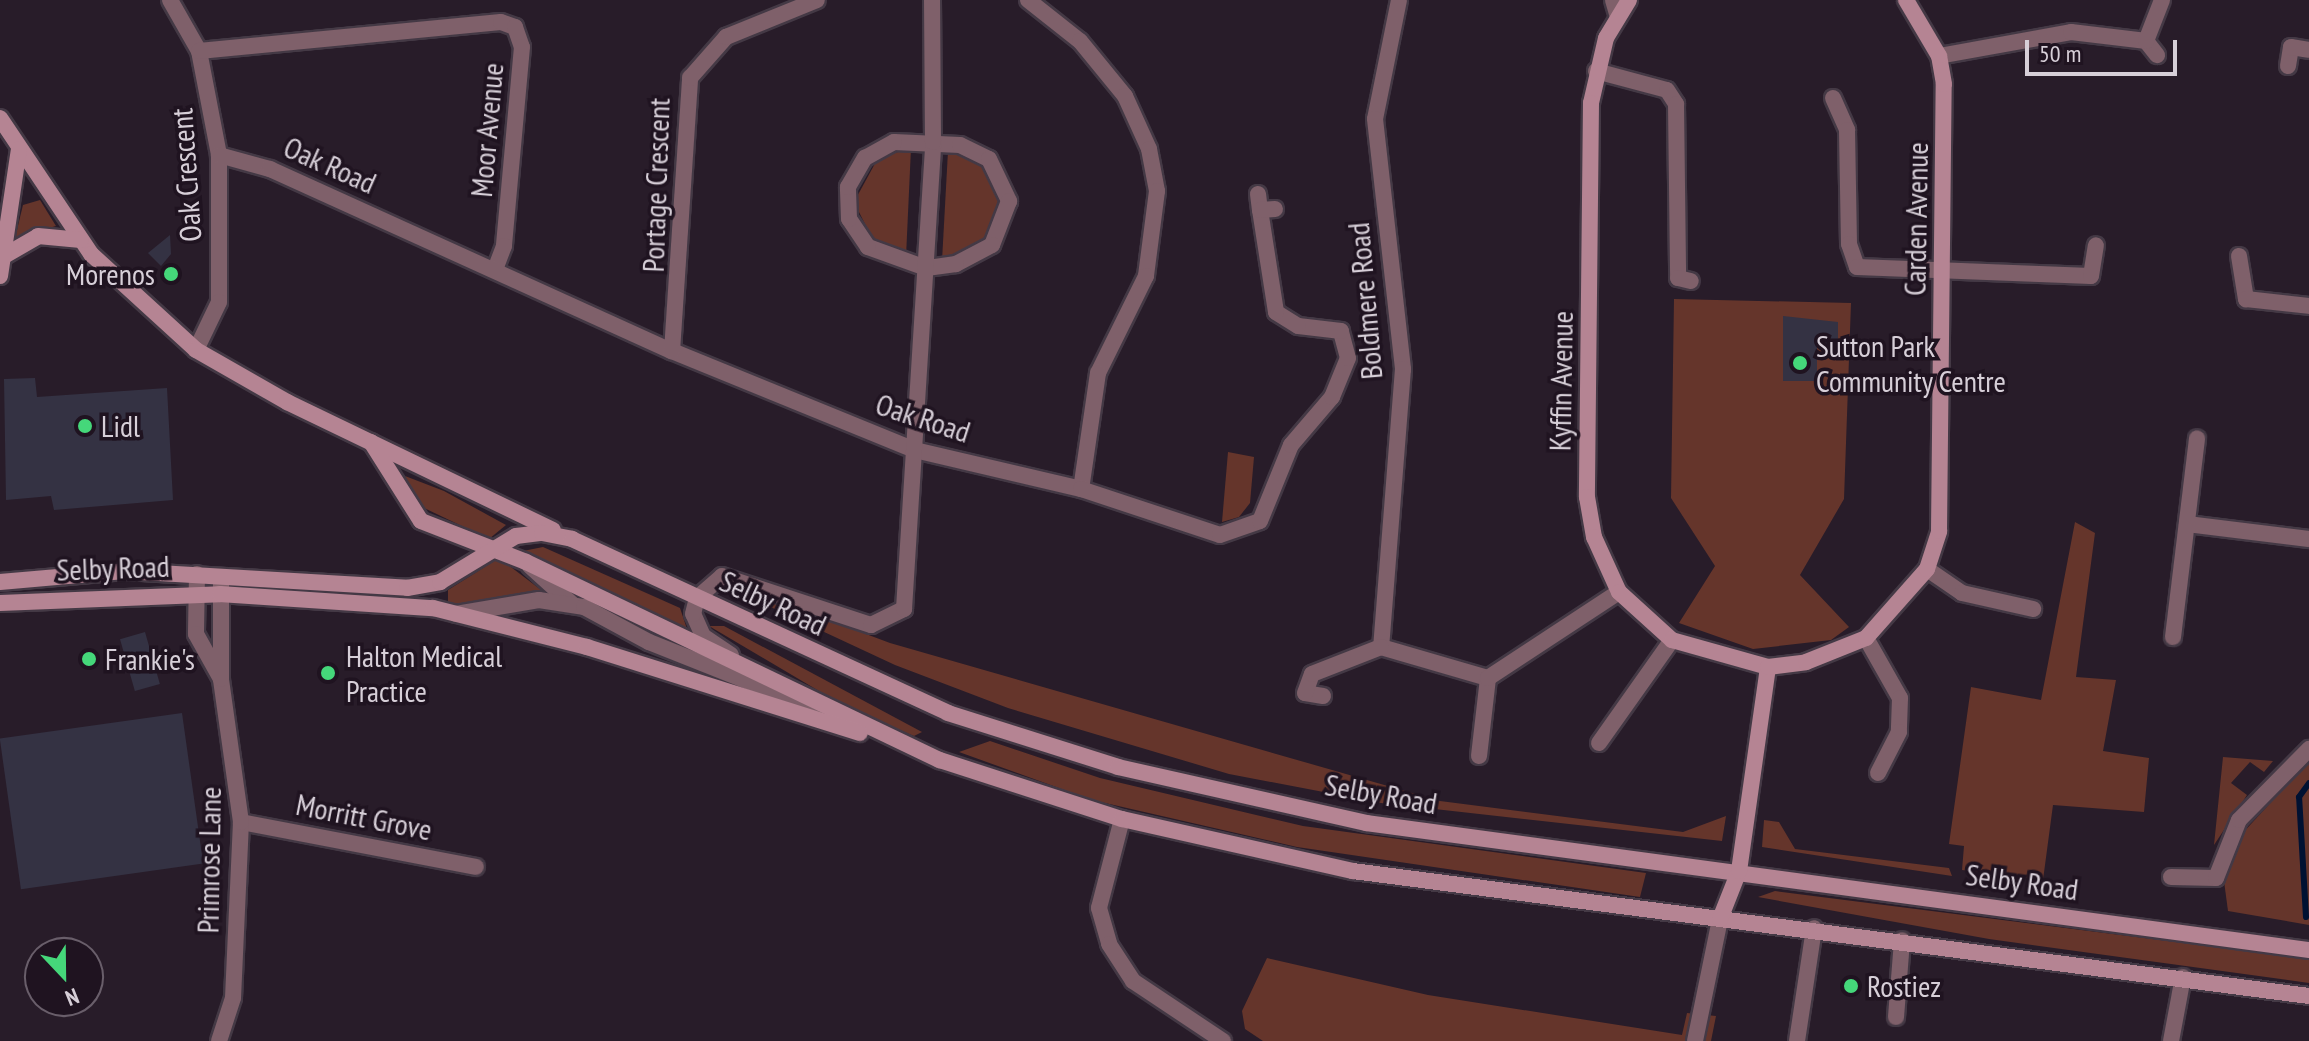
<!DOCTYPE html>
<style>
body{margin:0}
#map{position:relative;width:2309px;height:1041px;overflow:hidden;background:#281c29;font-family:"PT Sans Narrow",sans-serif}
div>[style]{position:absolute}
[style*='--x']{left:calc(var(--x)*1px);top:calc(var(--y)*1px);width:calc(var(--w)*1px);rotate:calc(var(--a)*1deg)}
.green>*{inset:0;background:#65352b}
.stream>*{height:6px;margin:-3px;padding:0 3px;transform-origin:3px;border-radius:3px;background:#001132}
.building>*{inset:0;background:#343243;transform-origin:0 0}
.roads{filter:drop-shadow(2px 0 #443945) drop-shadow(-2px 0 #443945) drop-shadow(0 2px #443945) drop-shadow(0 -2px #443945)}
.street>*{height:16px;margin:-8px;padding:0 8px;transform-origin:8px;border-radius:8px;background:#7f606a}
.secondary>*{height:16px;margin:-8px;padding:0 8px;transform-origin:8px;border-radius:8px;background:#b58493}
.dots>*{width:22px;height:22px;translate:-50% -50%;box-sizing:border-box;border:4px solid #1f1320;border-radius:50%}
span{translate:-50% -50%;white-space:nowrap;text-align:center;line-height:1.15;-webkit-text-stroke:7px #1f1320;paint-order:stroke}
.street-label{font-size:30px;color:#d7cfd8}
.poi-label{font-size:30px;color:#d7cfd8}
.right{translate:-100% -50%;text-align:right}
.left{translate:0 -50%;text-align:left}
.north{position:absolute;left:24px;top:937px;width:80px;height:80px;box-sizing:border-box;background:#1f1320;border:2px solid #695e6a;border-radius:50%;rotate:158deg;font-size:22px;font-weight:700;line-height:32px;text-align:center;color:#d7cfd8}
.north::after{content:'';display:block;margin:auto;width:28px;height:36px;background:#45d77a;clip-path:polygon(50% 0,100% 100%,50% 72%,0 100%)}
.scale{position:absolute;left:2025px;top:40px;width:152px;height:36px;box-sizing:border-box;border:4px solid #d7cfd8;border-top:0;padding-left:10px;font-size:24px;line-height:28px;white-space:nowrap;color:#d7cfd8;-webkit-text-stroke:6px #1f1320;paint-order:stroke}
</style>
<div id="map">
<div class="green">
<div style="clip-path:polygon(911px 148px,906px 257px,876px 246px,854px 202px,878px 158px)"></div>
<div style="clip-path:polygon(948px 151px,979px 161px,1003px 203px,982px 247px,942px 261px)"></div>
<div style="clip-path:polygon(40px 200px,56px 226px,15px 238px,23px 205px)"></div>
<div style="clip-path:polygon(1674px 299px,1851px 303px,1844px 499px,1800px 575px,1849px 627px,1831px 640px,1753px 649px,1679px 623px,1715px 566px,1671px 498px)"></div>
<div style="clip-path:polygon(1228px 452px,1254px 457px,1250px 503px,1239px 517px,1222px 522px)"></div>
<div style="clip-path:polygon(405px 476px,444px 491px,506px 525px,489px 539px,422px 507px)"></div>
<div style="clip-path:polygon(2075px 522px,2095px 533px,2076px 677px,2116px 680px,2103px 751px,2149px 758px,2144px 812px,2053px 805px,2043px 880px,1962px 870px,1964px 846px,1949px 844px,1971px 687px,2041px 700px)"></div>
<div style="clip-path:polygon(543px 547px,680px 608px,687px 629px,513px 553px)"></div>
<div style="clip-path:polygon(499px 558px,549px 596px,448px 605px,448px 590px)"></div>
<div style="clip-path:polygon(738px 586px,890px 643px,1440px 801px,1683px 832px,1726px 816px,1722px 841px,1381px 803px,1229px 774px,1008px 708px,895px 665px,736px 591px)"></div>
<div style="clip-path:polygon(709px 626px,724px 626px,922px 732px,914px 736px,851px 710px)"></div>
<div style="clip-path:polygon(990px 741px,1100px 778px,1303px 826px,1646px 873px,1640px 897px,1297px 847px,1092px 800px,959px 752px)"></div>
<div style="clip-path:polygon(2223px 757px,2273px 761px,2264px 772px,2250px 762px,2231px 783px,2247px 795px,2214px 845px)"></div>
<div style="clip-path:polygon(2309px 761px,2309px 925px,2228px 911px,2224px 881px,2239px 837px)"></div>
<div style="clip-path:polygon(1764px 820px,1779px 822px,1795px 849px,1949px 868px,1952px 876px,1762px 847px)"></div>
<div style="clip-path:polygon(1775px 891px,2309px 959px,2309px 983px,1989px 939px,1758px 897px)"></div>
<div style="clip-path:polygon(1267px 958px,1428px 995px,1682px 1035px,1687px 1013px,1716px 1016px,1711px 1041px,1263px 1041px,1245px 1029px,1242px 1011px)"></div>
</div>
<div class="stream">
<div style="--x:2306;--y:917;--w:120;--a:-93.3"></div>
<div style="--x:2299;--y:797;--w:17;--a:-54"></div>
</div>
<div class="building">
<div style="clip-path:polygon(170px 235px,171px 254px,161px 266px,148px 253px)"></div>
<div style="clip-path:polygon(1783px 316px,1838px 322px,1838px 346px,1817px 346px,1817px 381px,1783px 381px)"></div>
<div style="clip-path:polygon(35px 378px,37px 397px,167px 388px,173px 500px,54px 510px,51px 496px,6px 500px,4px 379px)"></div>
<div style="left:145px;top:632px;width:54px;height:26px;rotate:74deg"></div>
<div style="left:182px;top:713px;width:152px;height:184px;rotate:82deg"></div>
</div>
<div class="roads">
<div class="street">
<div style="--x:170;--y:0;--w:59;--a:60.4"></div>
<div style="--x:199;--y:51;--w:106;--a:79.1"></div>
<div style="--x:219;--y:155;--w:147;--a:90"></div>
<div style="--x:219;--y:302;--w:53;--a:115.6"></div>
<div style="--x:1028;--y:0;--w:66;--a:38.3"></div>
<div style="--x:1080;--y:41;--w:71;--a:50.7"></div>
<div style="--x:1125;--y:96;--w:58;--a:65.6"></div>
<div style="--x:1149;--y:149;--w:43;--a:79.2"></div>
<div style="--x:1157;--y:191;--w:86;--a:97.4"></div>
<div style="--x:1146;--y:276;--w:108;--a:116.3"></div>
<div style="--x:1098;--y:373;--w:117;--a:98.3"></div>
<div style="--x:1399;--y:0;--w:121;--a:101.4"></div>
<div style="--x:1375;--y:119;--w:252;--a:83.6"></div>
<div style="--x:1403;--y:369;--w:279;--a:94.5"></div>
<div style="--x:1381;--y:647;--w:111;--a:16.2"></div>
<div style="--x:1613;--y:0;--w:15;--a:74"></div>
<div style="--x:2146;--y:41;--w:18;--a:52"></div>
<div style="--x:199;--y:51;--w:303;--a:-5.5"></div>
<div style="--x:501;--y:22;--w:15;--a:20"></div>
<div style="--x:515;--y:27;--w:21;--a:71"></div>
<div style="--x:522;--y:47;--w:200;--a:95.2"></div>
<div style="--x:504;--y:246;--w:26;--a:111"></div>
<div style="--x:1939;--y:56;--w:134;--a:-10.3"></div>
<div style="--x:2071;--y:32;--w:76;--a:6.8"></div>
<div style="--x:2146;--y:41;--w:44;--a:-68.7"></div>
<div style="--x:2288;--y:66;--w:19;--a:-81"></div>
<div style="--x:2291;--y:47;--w:18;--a:9"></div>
<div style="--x:1596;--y:71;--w:73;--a:15"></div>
<div style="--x:1667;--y:90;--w:17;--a:57"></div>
<div style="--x:1676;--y:104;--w:174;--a:89.3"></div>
<div style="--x:1678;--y:278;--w:13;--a:13"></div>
<div style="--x:1833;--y:98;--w:35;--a:66"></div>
<div style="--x:1847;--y:130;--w:114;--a:89"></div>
<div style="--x:1849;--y:244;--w:24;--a:71"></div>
<div style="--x:1857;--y:267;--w:234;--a:2.2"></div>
<div style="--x:2091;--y:276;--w:31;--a:-81"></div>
<div style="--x:894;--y:142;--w:66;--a:2.6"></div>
<div style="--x:960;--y:145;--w:32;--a:26"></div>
<div style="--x:989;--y:159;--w:47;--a:64.5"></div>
<div style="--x:1009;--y:201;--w:47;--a:111.1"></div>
<div style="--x:992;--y:245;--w:41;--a:152.2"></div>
<div style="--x:956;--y:264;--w:30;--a:172"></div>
<div style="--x:926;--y:268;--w:62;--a:-160.1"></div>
<div style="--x:868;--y:247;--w:34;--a:-124"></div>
<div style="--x:849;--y:219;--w:32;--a:-92"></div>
<div style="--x:848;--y:187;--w:34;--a:-60"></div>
<div style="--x:865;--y:158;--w:33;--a:-29"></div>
<div style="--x:219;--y:155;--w:53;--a:15.4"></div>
<div style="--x:270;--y:169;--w:441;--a:24.4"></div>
<div style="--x:672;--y:351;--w:262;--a:22.2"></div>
<div style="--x:915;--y:450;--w:171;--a:13.2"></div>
<div style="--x:1081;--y:489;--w:146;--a:18.3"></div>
<div style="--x:1220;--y:535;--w:42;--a:-19.3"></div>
<div style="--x:1260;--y:521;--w:82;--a:-67.8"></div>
<div style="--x:1291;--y:445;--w:63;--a:-49.5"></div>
<div style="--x:1332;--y:397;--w:42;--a:-67.7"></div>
<div style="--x:1348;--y:358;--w:28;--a:-105"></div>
<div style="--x:1341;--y:331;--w:43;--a:-173.4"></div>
<div style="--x:1298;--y:326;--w:26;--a:-148"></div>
<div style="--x:1276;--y:312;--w:103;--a:-98.9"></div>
<div style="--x:1258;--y:194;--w:16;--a:83"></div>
<div style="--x:1260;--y:210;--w:15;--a:-4"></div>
<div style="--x:2239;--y:256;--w:44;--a:80.8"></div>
<div style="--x:2246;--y:299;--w:63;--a:6.3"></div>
<div style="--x:672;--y:351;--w:274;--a:-86.2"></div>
<div style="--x:690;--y:78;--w:55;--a:-48.7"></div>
<div style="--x:726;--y:37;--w:98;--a:-22.1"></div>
<div style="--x:2187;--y:524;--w:123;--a:7"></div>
<div style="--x:530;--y:566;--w:57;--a:42.1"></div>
<div style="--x:1927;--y:569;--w:42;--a:34.4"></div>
<div style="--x:1962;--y:593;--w:73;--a:12.7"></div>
<div style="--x:197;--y:574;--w:60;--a:91"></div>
<div style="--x:196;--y:634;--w:51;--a:60.9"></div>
<div style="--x:456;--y:614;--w:84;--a:-9.6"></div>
<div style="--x:539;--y:600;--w:46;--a:8.8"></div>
<div style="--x:584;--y:607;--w:74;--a:28.3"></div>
<div style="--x:649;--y:642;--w:197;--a:21.7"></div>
<div style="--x:2173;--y:637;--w:200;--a:-83.1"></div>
<div style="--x:1866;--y:638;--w:69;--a:60.5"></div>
<div style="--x:1900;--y:698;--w:34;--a:92"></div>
<div style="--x:1899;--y:732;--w:46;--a:117.1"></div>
<div style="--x:731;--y:655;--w:34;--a:-146"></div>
<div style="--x:703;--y:636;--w:24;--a:-114"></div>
<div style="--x:693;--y:614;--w:16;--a:-76"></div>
<div style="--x:697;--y:598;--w:33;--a:-41"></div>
<div style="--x:722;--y:576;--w:157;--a:18.2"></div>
<div style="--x:871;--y:625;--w:37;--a:-26"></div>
<div style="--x:904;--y:609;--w:468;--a:-86.4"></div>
<div style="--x:933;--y:142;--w:142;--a:-90.4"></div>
<div style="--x:1323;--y:696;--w:18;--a:-171"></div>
<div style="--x:1305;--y:693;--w:20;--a:-70"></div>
<div style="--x:1312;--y:674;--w:74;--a:-21.4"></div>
<div style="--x:1599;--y:743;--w:126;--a:-54.7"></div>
<div style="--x:1479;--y:756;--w:79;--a:-83.4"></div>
<div style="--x:1488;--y:678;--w:157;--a:-33.3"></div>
<div style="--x:1122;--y:819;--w:92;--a:104.5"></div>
<div style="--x:1099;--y:908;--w:37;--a:74"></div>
<div style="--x:1109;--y:944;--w:44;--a:57"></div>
<div style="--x:1133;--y:981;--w:108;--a:33.7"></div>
<div style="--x:241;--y:822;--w:239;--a:10.8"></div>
<div style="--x:2171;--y:877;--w:45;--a:1.3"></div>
<div style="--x:2216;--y:878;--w:62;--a:-68.4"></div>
<div style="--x:2239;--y:820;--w:100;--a:-45.4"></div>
<div style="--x:1896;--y:1017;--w:77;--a:-85.5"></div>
<div style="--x:219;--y:1041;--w:45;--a:-72"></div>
<div style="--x:233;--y:998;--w:176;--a:-87.4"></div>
<div style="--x:241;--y:822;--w:144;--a:-98"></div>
<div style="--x:221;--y:679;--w:98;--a:-90"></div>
<div style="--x:1695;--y:1041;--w:125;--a:-78.4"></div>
<div style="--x:1797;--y:1041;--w:114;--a:-81.4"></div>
<div style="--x:2171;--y:1041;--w:65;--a:-79.4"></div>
</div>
<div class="secondary">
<div style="--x:1629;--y:0;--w:44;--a:121.2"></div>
<div style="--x:1606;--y:38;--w:67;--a:103"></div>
<div style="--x:1591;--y:103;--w:394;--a:90.6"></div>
<div style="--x:1587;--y:497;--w:41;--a:80.1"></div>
<div style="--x:1594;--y:537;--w:60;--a:65.6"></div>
<div style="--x:1619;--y:592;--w:72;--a:42.2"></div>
<div style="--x:1672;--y:640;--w:100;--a:15.7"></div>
<div style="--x:0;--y:118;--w:164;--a:56.2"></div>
<div style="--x:91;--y:254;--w:142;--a:42.4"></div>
<div style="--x:196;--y:350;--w:105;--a:29.7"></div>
<div style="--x:287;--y:402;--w:295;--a:25.7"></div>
<div style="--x:4;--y:256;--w:39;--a:-30"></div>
<div style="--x:38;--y:236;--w:43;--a:5.3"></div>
<div style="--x:0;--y:276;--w:128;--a:-81.5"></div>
<div style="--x:371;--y:442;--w:93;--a:57.7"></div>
<div style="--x:421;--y:521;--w:113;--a:21.3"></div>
<div style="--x:526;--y:562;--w:459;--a:25.6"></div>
<div style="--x:940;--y:760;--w:191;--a:18"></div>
<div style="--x:1122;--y:819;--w:237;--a:12.7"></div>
<div style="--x:1353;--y:871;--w:964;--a:7.45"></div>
<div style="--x:0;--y:582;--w:125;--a:-5"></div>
<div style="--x:125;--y:571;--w:283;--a:3.4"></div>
<div style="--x:407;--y:588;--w:34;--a:-10"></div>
<div style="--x:440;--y:582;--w:89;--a:-31.2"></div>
<div style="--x:516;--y:536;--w:26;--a:-7"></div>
<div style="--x:542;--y:533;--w:31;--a:11"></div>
<div style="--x:572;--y:539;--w:414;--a:24.8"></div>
<div style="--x:948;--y:713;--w:178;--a:17.6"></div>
<div style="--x:1118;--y:767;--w:254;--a:12.7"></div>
<div style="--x:1366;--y:823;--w:952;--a:7.67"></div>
<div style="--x:0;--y:603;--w:220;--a:-2.3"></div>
<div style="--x:220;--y:594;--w:213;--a:3.8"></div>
<div style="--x:433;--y:608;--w:159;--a:14.2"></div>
<div style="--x:587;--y:647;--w:286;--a:17.5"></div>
<div style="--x:1720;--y:919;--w:52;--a:-68.4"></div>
<div style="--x:1739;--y:871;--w:206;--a:-81.9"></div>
<div style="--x:1768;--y:667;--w:38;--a:-7"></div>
<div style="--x:1806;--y:662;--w:65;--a:-21.8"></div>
<div style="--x:1866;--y:638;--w:92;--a:-48.5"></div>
<div style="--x:1927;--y:569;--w:40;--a:-72"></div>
<div style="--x:1939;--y:531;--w:447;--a:-89.4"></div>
<div style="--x:1944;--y:84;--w:28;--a:-100"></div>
<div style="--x:1939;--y:56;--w:65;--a:-120.5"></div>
</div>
</div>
<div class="dots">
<div style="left:171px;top:274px;background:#45d77a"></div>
<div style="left:1800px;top:363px;background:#45d77a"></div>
<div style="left:85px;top:426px;background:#45d77a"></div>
<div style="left:89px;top:659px;background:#45d77a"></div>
<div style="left:328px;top:673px;background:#45d77a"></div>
<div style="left:1851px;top:986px;background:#45d77a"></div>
</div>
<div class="street-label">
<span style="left:487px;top:130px;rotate:-85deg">Moor Avenue</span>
<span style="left:330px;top:165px;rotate:24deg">Oak Road</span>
<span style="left:186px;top:175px;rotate:-94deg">Oak Crescent</span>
<span style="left:656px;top:185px;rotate:-88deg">Portage Crescent</span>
<span style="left:1916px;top:219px;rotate:-89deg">Carden Avenue</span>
<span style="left:1365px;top:301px;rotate:-95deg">Boldmere Road</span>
<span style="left:1561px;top:381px;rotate:-89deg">Kyffin Avenue</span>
<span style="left:923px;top:418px;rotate:18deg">Oak Road</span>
<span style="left:113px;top:568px;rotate:-2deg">Selby Road</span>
<span style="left:773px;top:603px;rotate:25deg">Selby Road</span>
<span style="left:1381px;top:794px;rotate:10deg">Selby Road</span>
<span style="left:364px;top:817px;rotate:11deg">Morritt Grove</span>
<span style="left:209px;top:860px;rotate:-89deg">Primrose Lane</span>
<span style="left:2022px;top:882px;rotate:8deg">Selby Road</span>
</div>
<div class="poi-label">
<span class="right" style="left:155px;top:274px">Morenos</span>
<span class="left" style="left:1816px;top:363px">Sutton Park<br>Community Centre</span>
<span class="left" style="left:101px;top:426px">Lidl</span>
<span class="left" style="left:346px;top:673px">Halton Medical<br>Practice</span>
<span class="left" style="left:105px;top:659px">Frankie's</span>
<span class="left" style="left:1867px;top:986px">Rostiez</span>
</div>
<div class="north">N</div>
<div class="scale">50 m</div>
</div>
